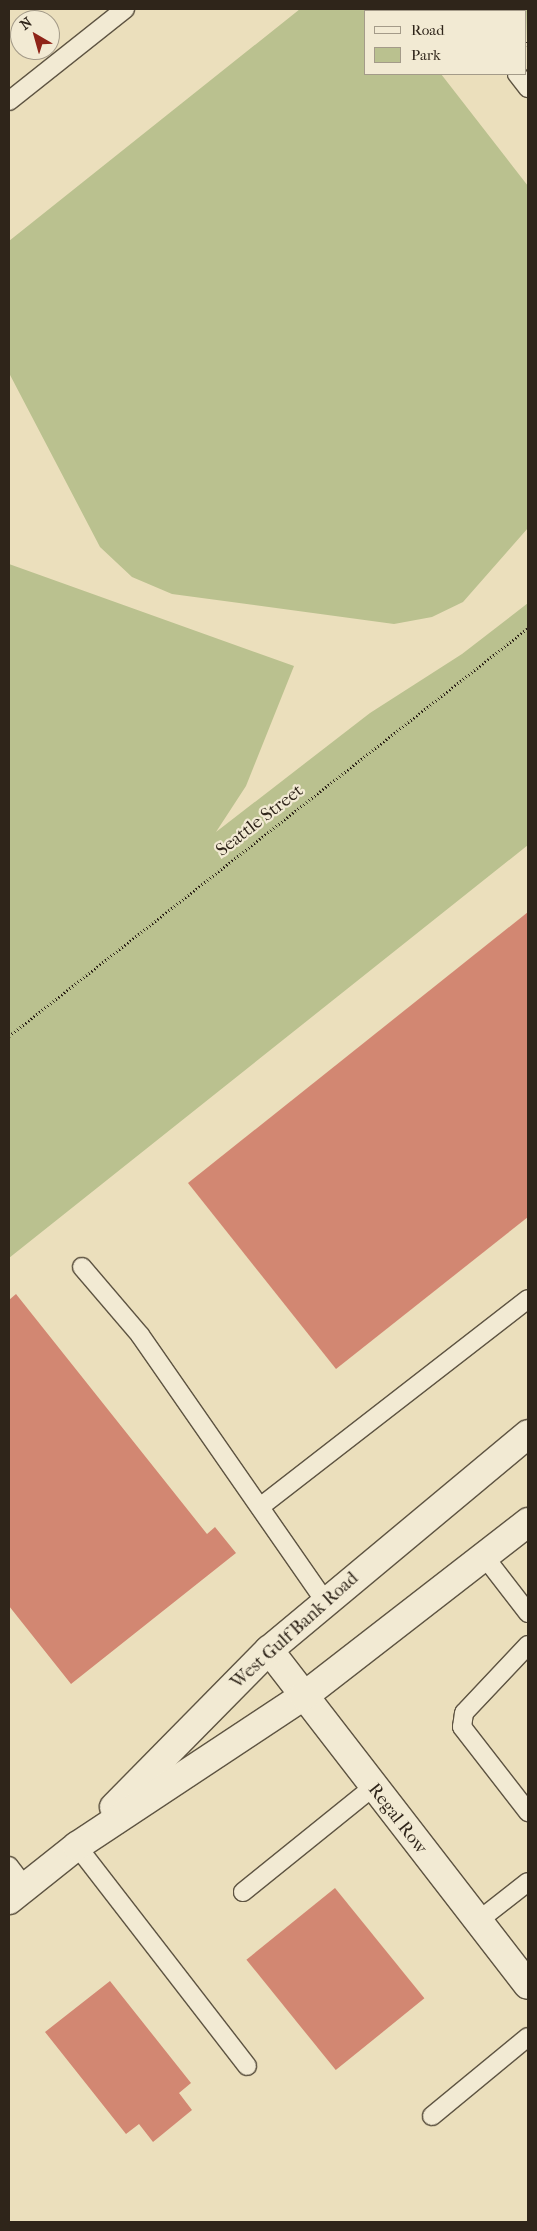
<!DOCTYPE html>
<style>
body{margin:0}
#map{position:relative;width:537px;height:2231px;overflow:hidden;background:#ebdfbc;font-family:"IM FELL French Canon",serif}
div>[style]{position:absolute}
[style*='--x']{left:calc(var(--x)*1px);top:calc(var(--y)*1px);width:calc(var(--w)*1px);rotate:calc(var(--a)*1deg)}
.green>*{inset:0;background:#bac18f}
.building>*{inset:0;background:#d28772;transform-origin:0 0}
.path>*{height:3px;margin-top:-1.5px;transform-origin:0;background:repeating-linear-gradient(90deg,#2f251a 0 1px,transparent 0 3.5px)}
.roads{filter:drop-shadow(1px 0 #5e5442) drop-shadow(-1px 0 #5e5442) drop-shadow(0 1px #5e5442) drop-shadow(0 -1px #5e5442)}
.service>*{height:18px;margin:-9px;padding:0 9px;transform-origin:9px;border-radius:9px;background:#f2ead3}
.minor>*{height:28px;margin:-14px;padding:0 14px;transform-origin:14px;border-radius:14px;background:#f2ead3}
.tertiary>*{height:28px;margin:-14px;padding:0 14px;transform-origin:14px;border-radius:14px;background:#f2ead3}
span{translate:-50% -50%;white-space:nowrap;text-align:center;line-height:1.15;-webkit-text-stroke:4.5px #f2ead3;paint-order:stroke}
.street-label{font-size:18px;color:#2f251a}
.frame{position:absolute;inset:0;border:10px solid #2f251a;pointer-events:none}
.legend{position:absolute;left:364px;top:10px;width:162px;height:65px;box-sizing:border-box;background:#f2ead3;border:1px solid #a49b89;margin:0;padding:6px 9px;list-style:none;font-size:15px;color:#2f251a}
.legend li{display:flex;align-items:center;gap:10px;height:25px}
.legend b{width:25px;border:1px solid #a49b89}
.north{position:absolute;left:10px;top:10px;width:50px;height:50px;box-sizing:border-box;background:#f2ead3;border:1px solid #a49b89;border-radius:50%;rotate:322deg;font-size:14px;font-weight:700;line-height:20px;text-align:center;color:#2f251a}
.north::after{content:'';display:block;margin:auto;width:18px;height:22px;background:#8f2418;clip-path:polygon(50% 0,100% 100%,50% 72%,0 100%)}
</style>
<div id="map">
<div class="green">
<div style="clip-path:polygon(300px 9px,390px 9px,366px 11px,366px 74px,441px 74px,528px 186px,528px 528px,463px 602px,432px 617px,394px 624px,172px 594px,132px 577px,100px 547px,9px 373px,9px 241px)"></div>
<div style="clip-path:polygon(480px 9px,528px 9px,528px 72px,526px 11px)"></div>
<div style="clip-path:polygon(9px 564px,294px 666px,246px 786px,216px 832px,370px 713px,462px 654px,528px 603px,528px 845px,9px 1258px)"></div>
</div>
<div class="building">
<div style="clip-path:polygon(528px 912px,528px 1217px,336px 1369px,188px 1183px)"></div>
<div style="clip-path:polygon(16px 1294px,207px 1534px,215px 1527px,236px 1553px,71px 1684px,9px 1606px,9px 1300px)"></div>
<div style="left:335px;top:1888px;width:142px;height:114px;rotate:51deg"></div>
<div style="clip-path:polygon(110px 1981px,191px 2083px,179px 2093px,192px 2110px,153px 2142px,139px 2124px,126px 2134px,45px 2032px)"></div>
</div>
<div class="path">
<div style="--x:499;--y:9;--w:3;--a:45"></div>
<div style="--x:526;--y:42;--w:4;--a:56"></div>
<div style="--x:9;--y:1036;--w:660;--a:-38.17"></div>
</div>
<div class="roads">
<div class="service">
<div style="--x:466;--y:9;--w:3;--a:45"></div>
<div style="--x:517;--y:74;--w:18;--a:52"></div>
<div style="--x:9;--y:101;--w:148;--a:-38.4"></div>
<div style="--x:82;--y:1267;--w:89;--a:49.5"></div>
<div style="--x:140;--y:1335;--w:324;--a:55.2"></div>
<div style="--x:260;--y:1507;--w:339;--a:-37.8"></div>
<div style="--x:484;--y:1556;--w:72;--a:52.3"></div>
<div style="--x:528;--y:1645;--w:93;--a:133.3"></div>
<div style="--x:464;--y:1713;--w:14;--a:98"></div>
<div style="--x:462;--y:1727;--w:108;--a:52.2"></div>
<div style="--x:77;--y:1846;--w:278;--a:52.3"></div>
<div style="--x:9;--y:1866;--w:26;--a:53"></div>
<div style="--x:243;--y:1892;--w:166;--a:-38.9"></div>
<div style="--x:478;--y:1921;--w:63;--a:-38"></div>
<div style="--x:432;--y:2116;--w:124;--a:-39.5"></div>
</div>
<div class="minor">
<div style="--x:269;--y:1650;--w:423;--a:52.3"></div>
</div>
<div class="tertiary">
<div style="--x:114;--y:1807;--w:221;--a:-45.4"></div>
<div style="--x:269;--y:1650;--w:337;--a:-39.8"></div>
<div style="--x:9;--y:1900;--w:87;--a:-38.5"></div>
<div style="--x:77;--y:1846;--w:272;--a:-33.5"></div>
<div style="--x:304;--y:1696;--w:284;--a:-37.8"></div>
</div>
</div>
<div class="street-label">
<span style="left:260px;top:821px;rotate:-38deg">Seattle Street</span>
<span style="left:295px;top:1631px;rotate:-42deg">West Gulf Bank Road</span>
<span style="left:397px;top:1819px;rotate:52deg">Regal Row</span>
</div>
<div class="frame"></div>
<ul class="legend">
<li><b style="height:6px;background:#f2ead3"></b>Road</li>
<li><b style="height:14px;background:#bac18f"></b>Park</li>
</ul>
<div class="north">N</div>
</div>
